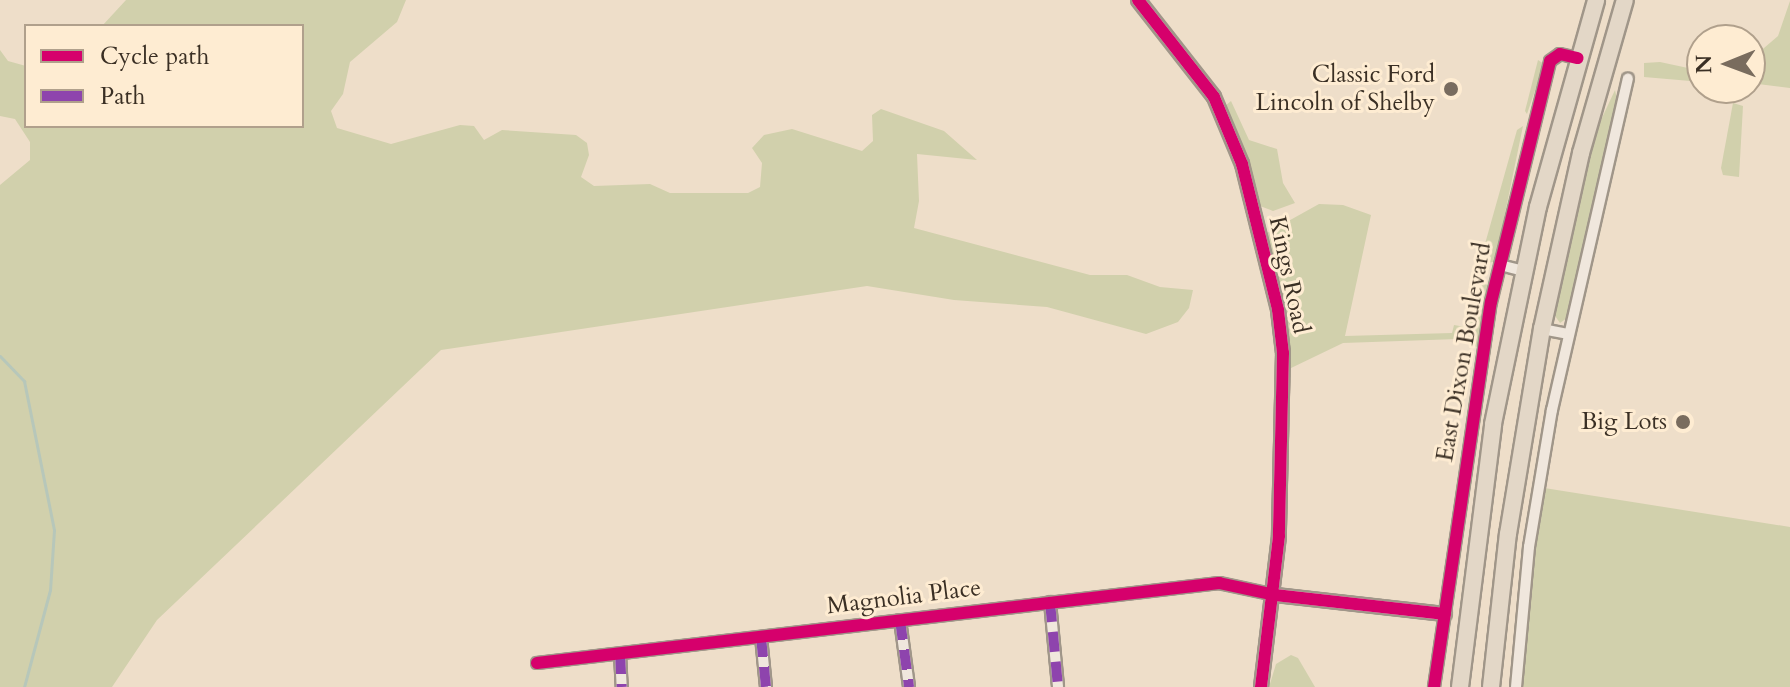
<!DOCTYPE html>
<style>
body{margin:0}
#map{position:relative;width:1790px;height:687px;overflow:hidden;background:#eedec9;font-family:Cardo,serif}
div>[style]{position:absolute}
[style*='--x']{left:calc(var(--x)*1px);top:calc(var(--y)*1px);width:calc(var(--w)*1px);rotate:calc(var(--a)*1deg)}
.green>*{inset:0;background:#d1d0ac}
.stream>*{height:3px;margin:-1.5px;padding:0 1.5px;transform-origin:1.5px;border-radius:1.5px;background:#b7c7ba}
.roads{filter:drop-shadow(2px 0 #a09689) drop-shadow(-2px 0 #a09689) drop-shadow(0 2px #a09689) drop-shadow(0 -2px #a09689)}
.minor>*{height:10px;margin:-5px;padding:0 5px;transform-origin:5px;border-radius:5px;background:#f0e7dd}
.tertiary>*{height:12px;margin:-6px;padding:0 6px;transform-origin:6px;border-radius:6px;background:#f0e7dd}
.trunk>*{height:16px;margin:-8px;padding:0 8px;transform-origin:8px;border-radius:8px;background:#e3d7c7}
.quiet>*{height:10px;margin-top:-5px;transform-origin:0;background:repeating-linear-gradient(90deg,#8e44ad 0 20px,transparent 0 30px)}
.cycleway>*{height:12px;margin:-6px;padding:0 6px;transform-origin:6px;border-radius:6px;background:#d6006c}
.dots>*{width:22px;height:22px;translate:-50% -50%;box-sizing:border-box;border:4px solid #feecd2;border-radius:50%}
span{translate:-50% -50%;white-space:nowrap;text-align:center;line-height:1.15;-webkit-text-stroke:6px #feecd2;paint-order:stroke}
.poi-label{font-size:24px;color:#3a2f24}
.right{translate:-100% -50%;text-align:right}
.street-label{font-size:24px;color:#3a2f24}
.legend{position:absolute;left:24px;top:24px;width:280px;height:104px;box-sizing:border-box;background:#feecd2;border:2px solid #b0a08c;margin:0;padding:10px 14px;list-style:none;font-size:24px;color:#3a2f24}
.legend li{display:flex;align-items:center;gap:16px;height:40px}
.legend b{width:40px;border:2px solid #b0a08c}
.north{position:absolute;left:1686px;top:24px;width:80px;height:80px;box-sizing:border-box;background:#feecd2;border:2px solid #b0a08c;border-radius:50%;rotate:269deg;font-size:22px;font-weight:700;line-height:32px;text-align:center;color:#3a2f24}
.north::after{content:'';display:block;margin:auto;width:28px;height:36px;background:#796c5e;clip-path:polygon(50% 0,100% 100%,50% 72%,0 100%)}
</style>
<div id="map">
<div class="green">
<div style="clip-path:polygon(126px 0,406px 0,397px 22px,350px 62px,343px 94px,331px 111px,337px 128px,391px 144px,460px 125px,474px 126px,484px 140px,502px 130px,576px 135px,587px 143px,589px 155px,581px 177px,594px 186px,650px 184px,670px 193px,748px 193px,760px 187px,762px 163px,752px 148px,764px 135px,792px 129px,862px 151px,873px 141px,872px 115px,881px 109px,944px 131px,977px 160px,917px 154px,919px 201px,914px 228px,1090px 275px,1127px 275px,1160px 287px,1193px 290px,1189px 308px,1178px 322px,1146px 334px,1047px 307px,954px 300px,867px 286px,441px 350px,157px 620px,112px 687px,0 687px,0 185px,30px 160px,30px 142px,15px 119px,0 116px,0 50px,8px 61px,26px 66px,26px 126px,302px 126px,302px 26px,102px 26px)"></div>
<div style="clip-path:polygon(1790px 1px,1790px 88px,1750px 83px,1750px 60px,1778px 36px)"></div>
<div style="clip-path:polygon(1538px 60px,1544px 64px,1527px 114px,1525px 111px)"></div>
<div style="clip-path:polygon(1660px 62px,1702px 71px,1702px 82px,1644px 77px,1644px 63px)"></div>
<div style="clip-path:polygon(1615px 90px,1618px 104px,1567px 318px,1560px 323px,1553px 313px,1593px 137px)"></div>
<div style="clip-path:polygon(1231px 101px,1249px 140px,1277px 149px,1283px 183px,1295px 203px,1273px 211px,1260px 206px,1225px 106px)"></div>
<div style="clip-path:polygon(1733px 103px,1743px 106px,1739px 177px,1723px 175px,1721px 168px)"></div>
<div style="clip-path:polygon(1523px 126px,1495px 262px,1480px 263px,1487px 259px,1483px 251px,1517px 130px)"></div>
<div style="clip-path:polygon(1319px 204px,1343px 205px,1371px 215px,1345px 336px,1452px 333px,1454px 325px,1465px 327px,1473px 291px,1480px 288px,1477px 279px,1489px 286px,1477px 347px,1458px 339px,1343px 343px,1289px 369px,1267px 233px)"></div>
<div style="clip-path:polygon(1538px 487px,1790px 527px,1790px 687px,1517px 687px)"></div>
<div style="clip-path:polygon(1291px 655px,1298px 658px,1315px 687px,1269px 687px,1276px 664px)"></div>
</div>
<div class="stream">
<div style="--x:0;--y:356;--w:35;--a:46"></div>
<div style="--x:24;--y:381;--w:152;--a:78.6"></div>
<div style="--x:54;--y:530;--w:60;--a:93.8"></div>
<div style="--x:50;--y:590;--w:100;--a:105"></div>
</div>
<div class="roads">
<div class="minor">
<div style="--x:1500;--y:265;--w:25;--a:14"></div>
<div style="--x:1542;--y:329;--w:26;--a:11"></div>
<div style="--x:1050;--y:602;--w:85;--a:84.6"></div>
<div style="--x:900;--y:620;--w:68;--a:82.3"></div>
<div style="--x:761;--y:637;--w:50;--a:84.3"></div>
<div style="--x:620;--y:654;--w:33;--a:87"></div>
<div style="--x:537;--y:663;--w:687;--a:-6.69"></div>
<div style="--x:1219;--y:583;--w:57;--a:12.1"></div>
<div style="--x:1434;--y:687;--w:389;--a:-81.6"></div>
<div style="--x:1491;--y:302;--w:248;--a:-76.2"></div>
<div style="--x:1550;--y:61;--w:12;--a:-35"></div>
<div style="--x:1560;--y:54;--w:18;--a:13"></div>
<div style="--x:1516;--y:687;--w:141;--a:-84.7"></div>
<div style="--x:1529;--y:547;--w:139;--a:-80.5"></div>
<div style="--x:1552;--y:410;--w:340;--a:-77.1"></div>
</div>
<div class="tertiary">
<div style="--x:1138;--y:0;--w:123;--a:51.9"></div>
<div style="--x:1214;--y:97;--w:73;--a:67.3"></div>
<div style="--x:1242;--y:164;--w:150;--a:76.1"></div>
<div style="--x:1278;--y:310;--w:43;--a:83.4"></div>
<div style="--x:1283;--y:353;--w:183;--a:91.3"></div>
<div style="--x:1279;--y:536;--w:152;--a:96.8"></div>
<div style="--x:1275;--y:595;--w:171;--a:6.4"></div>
</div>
<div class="trunk">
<div style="--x:1460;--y:687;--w:265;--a:-82.8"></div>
<div style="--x:1493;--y:424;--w:222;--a:-78.3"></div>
<div style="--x:1538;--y:207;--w:215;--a:-74.3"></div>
<div style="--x:1491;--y:687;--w:154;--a:-83.7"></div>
<div style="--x:1508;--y:534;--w:208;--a:-80.6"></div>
<div style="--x:1542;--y:329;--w:180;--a:-77.5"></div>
<div style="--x:1581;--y:153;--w:159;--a:-74"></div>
</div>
</div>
<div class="quiet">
<div style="--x:1050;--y:602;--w:85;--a:84.6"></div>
<div style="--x:900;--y:620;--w:68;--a:82.3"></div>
<div style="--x:761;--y:637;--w:50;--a:84.3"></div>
<div style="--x:620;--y:654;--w:33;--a:87"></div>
</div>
<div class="cycleway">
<div style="--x:1138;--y:0;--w:123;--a:51.9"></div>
<div style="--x:1214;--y:97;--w:73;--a:67.3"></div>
<div style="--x:1242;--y:164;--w:150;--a:76.1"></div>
<div style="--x:1278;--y:310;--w:43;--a:83.4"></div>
<div style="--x:1283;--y:353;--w:183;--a:91.3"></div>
<div style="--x:1279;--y:536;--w:152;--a:96.8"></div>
<div style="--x:537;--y:663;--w:687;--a:-6.69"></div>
<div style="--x:1219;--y:583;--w:57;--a:12.1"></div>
<div style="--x:1275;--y:595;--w:171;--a:6.4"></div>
<div style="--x:1434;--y:687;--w:389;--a:-81.6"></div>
<div style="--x:1491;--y:302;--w:248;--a:-76.2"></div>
<div style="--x:1550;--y:61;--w:12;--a:-35"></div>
<div style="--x:1560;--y:54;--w:18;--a:13"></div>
</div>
<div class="dots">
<div style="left:1451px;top:89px;background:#796c5e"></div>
<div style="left:1683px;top:422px;background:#796c5e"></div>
</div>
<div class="poi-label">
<span class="right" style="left:1435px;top:89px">Classic Ford<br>Lincoln of Shelby</span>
<span class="right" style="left:1667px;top:422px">Big Lots</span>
</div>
<div class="street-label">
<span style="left:1289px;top:275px;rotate:78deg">Kings Road</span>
<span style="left:1464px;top:352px;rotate:-80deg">East Dixon Boulevard</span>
<span style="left:904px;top:597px;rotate:-7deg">Magnolia Place</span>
</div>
<ul class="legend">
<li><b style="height:10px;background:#d6006c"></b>Cycle path</li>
<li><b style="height:10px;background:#8e44ad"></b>Path</li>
</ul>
<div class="north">N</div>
</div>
